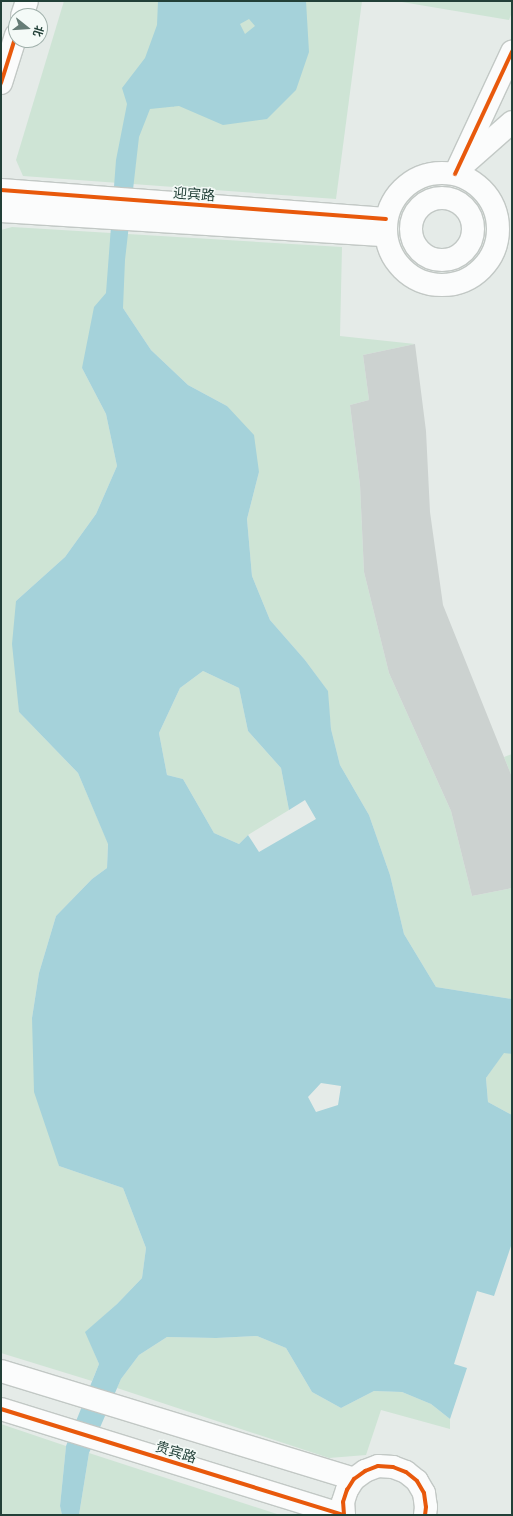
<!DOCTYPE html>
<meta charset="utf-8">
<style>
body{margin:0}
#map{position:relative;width:513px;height:1516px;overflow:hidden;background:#e5ebe8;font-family:Arial,"Noto Sans SC",sans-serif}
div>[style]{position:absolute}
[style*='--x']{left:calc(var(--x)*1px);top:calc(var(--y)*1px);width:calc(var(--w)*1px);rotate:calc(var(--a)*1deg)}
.green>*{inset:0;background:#cee4d5}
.water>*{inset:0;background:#a5d2da}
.building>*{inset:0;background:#ccd2d0}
.roads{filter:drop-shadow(1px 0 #c2c8c5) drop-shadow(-1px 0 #c2c8c5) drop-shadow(0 1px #c2c8c5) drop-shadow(0 -1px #c2c8c5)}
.street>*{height:22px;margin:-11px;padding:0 11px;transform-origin:11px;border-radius:11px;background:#fbfcfc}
.street>.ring{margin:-11px;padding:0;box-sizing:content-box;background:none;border:22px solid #fbfcfc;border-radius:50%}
.cycleway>*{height:4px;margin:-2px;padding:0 2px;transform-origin:2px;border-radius:2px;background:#e8590c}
span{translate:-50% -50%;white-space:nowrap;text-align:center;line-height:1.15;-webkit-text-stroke:3px #f4faf7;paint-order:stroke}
.street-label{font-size:14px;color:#224038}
.frame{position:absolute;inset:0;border:2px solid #224038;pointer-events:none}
.north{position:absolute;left:8px;top:8px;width:40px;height:40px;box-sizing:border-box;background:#f4faf7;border:1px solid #a0b0ab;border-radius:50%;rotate:107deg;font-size:11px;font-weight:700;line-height:16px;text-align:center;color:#224038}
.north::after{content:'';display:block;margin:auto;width:14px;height:18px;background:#667c76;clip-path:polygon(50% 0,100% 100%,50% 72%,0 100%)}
</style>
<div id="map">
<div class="green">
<div style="clip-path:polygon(64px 1px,362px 1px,336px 199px,23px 176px,16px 160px)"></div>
<div style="clip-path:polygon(396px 1px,512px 1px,512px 12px,509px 20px)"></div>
<div style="clip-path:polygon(12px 227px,342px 247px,340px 336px,415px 344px,363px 355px,369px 400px,350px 405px,360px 485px,364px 572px,389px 673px,451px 811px,472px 896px,512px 888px,512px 999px,436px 987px,404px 934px,390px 875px,369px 815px,340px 765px,331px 729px,327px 690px,305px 660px,270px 620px,252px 576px,247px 519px,259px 472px,227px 406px,188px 385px,151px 350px,123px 308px,82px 368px,106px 414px,117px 466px,96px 514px,65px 557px,16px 601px,19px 712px,78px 773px,108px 843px,107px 868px,92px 879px,56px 916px,39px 973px,32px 1018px,59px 1166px,123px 1188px,146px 1248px,142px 1278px,117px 1304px,86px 1332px,99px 1364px,92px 1381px,1px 1353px,1px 230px)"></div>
<div style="clip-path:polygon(203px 671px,239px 688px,248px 731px,281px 768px,289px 810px,248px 835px,239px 844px,214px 833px,183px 779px,167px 775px,159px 733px,180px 688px)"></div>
<div style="clip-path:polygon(512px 754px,512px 777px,504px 757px)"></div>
<div style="clip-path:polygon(504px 1052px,512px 1054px,512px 1115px,488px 1102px,486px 1078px)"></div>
<div style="clip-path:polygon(257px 1336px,286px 1348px,312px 1392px,341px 1408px,374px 1391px,402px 1392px,431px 1404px,450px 1419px,450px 1429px,381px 1410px,366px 1455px,329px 1458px,117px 1388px,121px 1379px,139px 1355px,167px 1337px,216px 1338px)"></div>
<div style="clip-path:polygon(1px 1424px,66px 1446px,60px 1506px,62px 1515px,1px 1515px)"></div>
<div style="clip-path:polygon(89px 1453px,280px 1515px,79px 1515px)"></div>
</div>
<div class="water">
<div style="clip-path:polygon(evenodd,158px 1px,306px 1px,309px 52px,296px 90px,267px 119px,223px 125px,179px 106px,150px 109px,139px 137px,125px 260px,123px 308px,151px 350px,188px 385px,227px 406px,254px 435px,259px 472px,247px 519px,252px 576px,270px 620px,305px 660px,328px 691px,331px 729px,340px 765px,369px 815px,390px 875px,404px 934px,436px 987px,512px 999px,512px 1054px,504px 1053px,486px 1078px,488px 1102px,512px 1115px,512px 1243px,494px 1296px,477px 1291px,454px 1364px,467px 1368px,450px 1419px,431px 1404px,402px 1392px,374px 1391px,341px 1408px,312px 1392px,286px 1348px,257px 1336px,216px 1338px,167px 1337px,139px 1355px,121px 1379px,89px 1453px,79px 1515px,62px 1515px,60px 1506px,66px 1446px,99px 1364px,85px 1332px,117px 1304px,142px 1278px,146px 1248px,123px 1188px,59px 1166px,34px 1092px,32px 1018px,39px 973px,56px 916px,92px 879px,107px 868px,108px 844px,78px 773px,19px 712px,12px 644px,16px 601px,65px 557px,96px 514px,117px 466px,106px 414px,82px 368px,94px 307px,106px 293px,116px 160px,127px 104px,122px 88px,145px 58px,157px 25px,158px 1px,249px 19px,255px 26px,245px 34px,240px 24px,249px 19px,158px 1px,203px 671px,239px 688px,248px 731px,281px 768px,289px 810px,305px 800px,316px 819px,259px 852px,248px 835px,239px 844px,214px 833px,183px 779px,167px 775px,159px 733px,180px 688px,203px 671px,158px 1px,321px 1083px,341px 1086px,338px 1105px,316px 1112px,308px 1097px,321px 1083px)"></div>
</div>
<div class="building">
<div style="clip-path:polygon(415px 344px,426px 431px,430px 512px,443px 605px,512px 777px,512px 888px,472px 896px,451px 811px,389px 673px,364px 572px,360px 485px,350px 405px,369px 400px,363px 355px)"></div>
</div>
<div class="roads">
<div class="street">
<div style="--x:22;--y:16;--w:16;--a:-72"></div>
<div style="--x:1;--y:83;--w:50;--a:-72.6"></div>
<div style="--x:461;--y:167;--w:68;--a:-41.4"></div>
<div class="ring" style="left:386px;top:173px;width:90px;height:90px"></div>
<div style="--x:455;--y:174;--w:135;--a:-65"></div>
<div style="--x:1;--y:190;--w:386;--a:4.3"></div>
<div class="ring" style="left:411px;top:198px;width:40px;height:40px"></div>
<div style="--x:1;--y:211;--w:385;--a:3.6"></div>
<div style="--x:1;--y:1371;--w:369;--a:17"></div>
<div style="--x:1;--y:1409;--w:359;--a:17.2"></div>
<div style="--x:344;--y:1515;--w:13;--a:-94"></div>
<div style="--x:343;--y:1502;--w:13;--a:-72"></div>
<div style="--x:347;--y:1490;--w:13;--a:-58"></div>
<div style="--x:354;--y:1479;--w:14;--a:-36"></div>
<div style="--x:365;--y:1471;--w:14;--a:-21"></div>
<div style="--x:378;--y:1466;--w:15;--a:4"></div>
<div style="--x:393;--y:1467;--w:14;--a:21"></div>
<div style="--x:406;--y:1472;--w:14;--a:39"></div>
<div style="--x:417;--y:1481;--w:14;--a:60"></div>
<div style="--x:424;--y:1493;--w:14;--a:82"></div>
<div style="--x:426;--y:1507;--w:8;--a:97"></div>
</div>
</div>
<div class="cycleway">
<div style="--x:1;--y:83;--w:50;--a:-72.6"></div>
<div style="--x:455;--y:174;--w:135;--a:-65"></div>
<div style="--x:1;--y:190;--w:386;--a:4.3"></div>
<div style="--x:1;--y:1409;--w:359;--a:17.2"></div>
<div style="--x:344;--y:1515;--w:13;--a:-94"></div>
<div style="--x:343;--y:1502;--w:13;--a:-72"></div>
<div style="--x:347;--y:1490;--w:13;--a:-58"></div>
<div style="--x:354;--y:1479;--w:14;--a:-36"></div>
<div style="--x:365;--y:1471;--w:14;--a:-21"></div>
<div style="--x:378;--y:1466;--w:15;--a:4"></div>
<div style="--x:393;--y:1467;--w:14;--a:21"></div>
<div style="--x:406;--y:1472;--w:14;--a:39"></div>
<div style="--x:417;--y:1481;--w:14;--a:60"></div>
<div style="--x:424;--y:1493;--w:14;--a:82"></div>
<div style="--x:426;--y:1507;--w:8;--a:97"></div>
</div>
<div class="street-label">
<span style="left:194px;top:194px;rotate:4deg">迎宾路</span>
<span style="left:176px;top:1452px;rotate:17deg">贵宾路</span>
</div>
<div class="frame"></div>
<div class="north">北</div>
</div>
